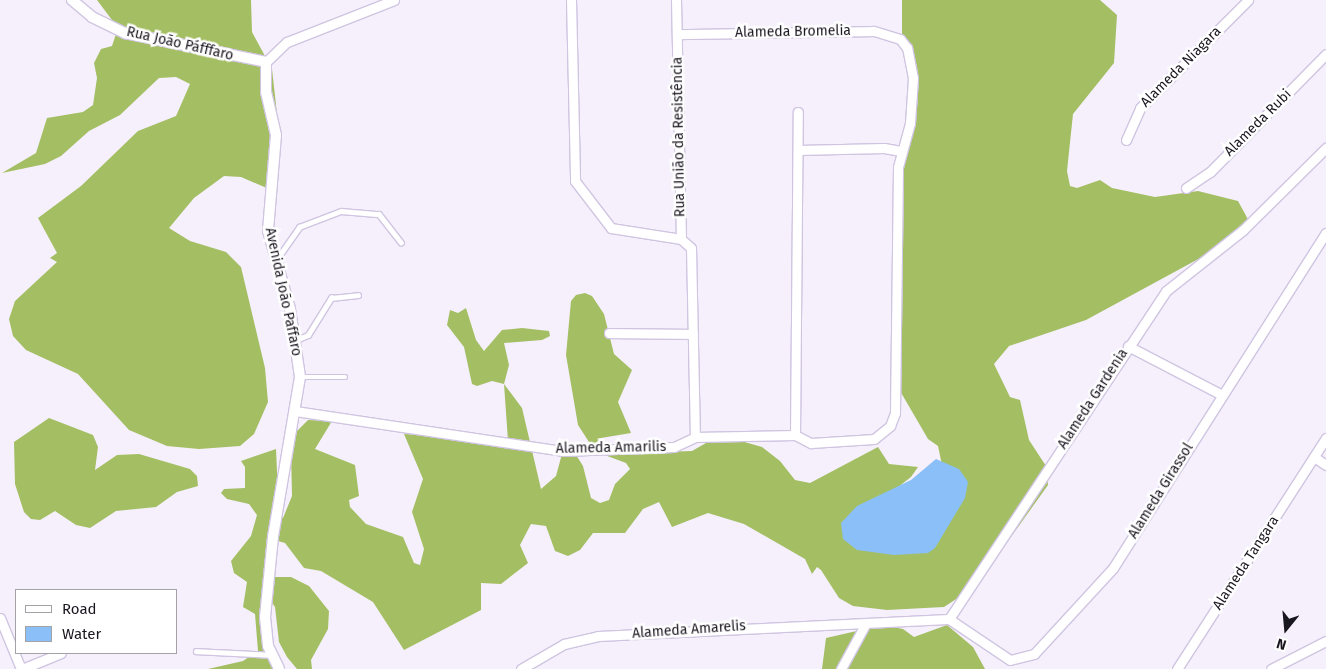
<!DOCTYPE html>
<meta charset="utf-8">
<style>
body{margin:0}
#map{position:relative;width:1326px;height:669px;overflow:hidden;background:#f5f0fc;font-family:"Fira Sans",sans-serif}
div>[style]{position:absolute}
[style*='--x']{left:calc(var(--x)*1px);top:calc(var(--y)*1px);width:calc(var(--w)*1px);rotate:calc(var(--a)*1deg)}
.forest>*{inset:0;background:#a4be63}
.water>*{inset:0;background:#8ac0f7}
.roads{filter:drop-shadow(1px 0 #d0c5e1) drop-shadow(-1px 0 #d0c5e1) drop-shadow(0 1px #d0c5e1) drop-shadow(0 -1px #d0c5e1)}
.service>*{height:4.5px;margin:-2.25px;padding:0 2.25px;transform-origin:2.25px;border-radius:2.25px;background:#fff}
.minor>*{height:9px;margin:-4.5px;padding:0 4.5px;transform-origin:4.5px;border-radius:4.5px;background:#fff}
.tertiary>*{height:10px;margin:-5px;padding:0 5px;transform-origin:5px;border-radius:5px;background:#fff}
span{translate:-50% -50%;white-space:nowrap;text-align:center;line-height:1.15;-webkit-text-stroke:5px #fff;paint-order:stroke}
.street-label{font-size:14px;color:#1a1620}
.legend{position:absolute;left:15px;top:589px;width:162px;height:65px;box-sizing:border-box;background:#fff;border:1px solid #a3a2a6;margin:0;padding:6px 9px;list-style:none;font-size:15px;color:#1a1620}
.legend li{display:flex;align-items:center;gap:10px;height:25px}
.legend b{width:25px;border:1px solid #a3a2a6}
.north{position:absolute;left:1261px;top:604px;width:50px;height:50px;-webkit-text-stroke:4px #fff;paint-order:stroke;rotate:197deg;font-size:14px;font-weight:700;line-height:20px;text-align:center;color:#1a1620}
.north::after{content:'';display:block;margin:auto;width:18px;height:22px;background:#1a1620;clip-path:polygon(50% 0,100% 100%,50% 72%,0 100%)}
</style>
<div id="map">
<div class="forest">
<div style="clip-path:polygon(97px 0,251px 0,252px 32px,272px 69px,278px 123px,269px 189px,241px 177px,224px 176px,194px 198px,169px 228px,190px 241px,226px 252px,241px 267px,265px 368px,268px 402px,254px 434px,240px 446px,199px 449px,167px 446px,129px 430px,78px 374px,26px 350px,13px 336px,9px 319px,15px 301px,57px 262px,50px 258px,57px 253px,38px 218px,81px 186px,138px 131px,176px 116px,190px 84px,176px 77px,159px 78px,120px 115px,89px 131px,61px 156px,45px 164px,2px 173px,36px 153px,47px 118px,83px 112px,93px 105px,97px 78px,94px 63px,101px 49px,112px 46px,118px 28px)"></div>
<div style="clip-path:polygon(902px 0,1100px 0,1117px 15px,1114px 63px,1073px 114px,1067px 171px,1070px 186px,1077px 188px,1100px 180px,1112px 188px,1155px 197px,1198px 191px,1238px 201px,1250px 223px,1226px 244px,1086px 320px,1009px 346px,994px 364px,1010px 397px,1020px 400px,1029px 440px,1046px 466px,1048px 485px,976px 586px,944px 607px,887px 610px,853px 606px,839px 598px,821px 570px,817px 567px,812px 574px,805px 559px,744px 524px,708px 513px,672px 527px,659px 502px,643px 509px,625px 533px,593px 533px,580px 550px,568px 556px,555px 551px,546px 526px,531px 524px,520px 545px,528px 563px,501px 584px,481px 583px,481px 610px,404px 650px,373px 602px,321px 571px,304px 568px,285px 543px,278px 541px,274px 546px,271px 577px,291px 577px,309px 586px,329px 611px,328px 629px,311px 660px,312px 669px,297px 669px,287px 657px,279px 642px,275px 607px,270px 600px,265px 608px,276px 669px,208px 669px,243px 661px,258px 651px,255px 614px,243px 607px,247px 582px,234px 573px,231px 561px,251px 536px,257px 515px,249px 504px,227px 499px,221px 493px,224px 489px,245px 488px,245px 467px,241px 461px,276px 449px,279px 517px,283px 518px,292px 496px,291px 453px,296px 432px,308px 420px,332px 421px,315px 449px,355px 465px,359px 496px,349px 500px,350px 507px,366px 524px,403px 537px,414px 563px,420px 565px,424px 549px,412px 512px,423px 479px,404px 434px,508px 441px,504px 384px,492px 381px,477px 386px,472px 384px,464px 347px,447px 325px,450px 310px,458px 313px,466px 308px,476px 340px,484px 351px,502px 330px,522px 328px,549px 331px,550px 336px,542px 340px,504px 343px,509px 365px,504px 384px,522px 408px,541px 489px,556px 476px,566px 439px,583px 466px,591px 498px,600px 503px,609px 500px,615px 484px,630px 469px,626px 463px,602px 454px,692px 451px,720px 435px,762px 447px,780px 461px,795px 480px,810px 483px,878px 447px,889px 464px,918px 467px,911px 477px,861px 516px,942px 465px,938px 446px,928px 439px,896px 384px,901px 151px,909px 131px,911px 57px,902px 41px)"></div>
<div style="clip-path:polygon(585px 293px,592px 296px,604px 314px,614px 354px,632px 370px,618px 402px,631px 433px,601px 438px,595px 444px,589px 442px,578px 425px,566px 355px,571px 301px,576px 295px)"></div>
<div style="clip-path:polygon(49px 418px,93px 435px,98px 447px,95px 470px,117px 455px,139px 454px,190px 469px,197px 476px,198px 486px,177px 492px,156px 507px,116px 511px,90px 528px,76px 525px,55px 511px,40px 520px,31px 519px,24px 512px,15px 484px,14px 442px)"></div>
<div style="clip-path:polygon(883px 625px,903px 629px,914px 637px,947px 625px,973px 647px,985px 669px,822px 669px,826px 638px)"></div>
</div>
<div class="water">
<div style="clip-path:polygon(936px 459px,959px 469px,968px 482px,965px 498px,935px 548px,928px 553px,894px 555px,857px 550px,843px 539px,841px 523px,857px 506px,911px 480px)"></div>
</div>
<div class="roads">
<div class="service">
<div style="--x:277;--y:259;--w:39;--a:-55"></div>
<div style="--x:299;--y:227;--w:45;--a:-20.9"></div>
<div style="--x:341;--y:211;--w:38;--a:5"></div>
<div style="--x:379;--y:214;--w:36;--a:52"></div>
<div style="--x:296;--y:340;--w:13;--a:-23"></div>
<div style="--x:308;--y:335;--w:44;--a:-58.1"></div>
<div style="--x:331;--y:298;--w:27;--a:-6"></div>
<div style="--x:300;--y:377;--w:45;--a:0"></div>
<div style="--x:196;--y:651;--w:76;--a:3"></div>
</div>
<div class="minor">
<div style="--x:571;--y:0;--w:181;--a:88.7"></div>
<div style="--x:575;--y:181;--w:59;--a:52.5"></div>
<div style="--x:611;--y:228;--w:71;--a:8.9"></div>
<div style="--x:681;--y:239;--w:13;--a:42"></div>
<div style="--x:691;--y:248;--w:189;--a:88.8"></div>
<div style="--x:676;--y:0;--w:239;--a:88.8"></div>
<div style="--x:266;--y:62;--w:29;--a:-44"></div>
<div style="--x:287;--y:42;--w:115;--a:-21.4"></div>
<div style="--x:1126;--y:140;--w:35;--a:-66"></div>
<div style="--x:1140;--y:108;--w:153;--a:-45"></div>
<div style="--x:798;--y:150;--w:86;--a:-1.3"></div>
<div style="--x:884;--y:148;--w:17;--a:10"></div>
<div style="--x:1186;--y:188;--w:29;--a:-34"></div>
<div style="--x:1210;--y:172;--w:165;--a:-45.5"></div>
<div style="--x:609;--y:333;--w:84;--a:0.7"></div>
<div style="--x:1128;--y:346;--w:106;--a:27.5"></div>
<div style="--x:295;--y:411;--w:270;--a:8.5"></div>
<div style="--x:562;--y:451;--w:112;--a:-2"></div>
<div style="--x:674;--y:447;--w:23;--a:-25"></div>
<div style="--x:695;--y:437;--w:100;--a:-1.1"></div>
<div style="--x:795;--y:435;--w:18;--a:27"></div>
<div style="--x:811;--y:443;--w:63;--a:-3.6"></div>
<div style="--x:874;--y:439;--w:21;--a:-39"></div>
<div style="--x:890;--y:426;--w:14;--a:-69"></div>
<div style="--x:895;--y:413;--w:246;--a:-89.3"></div>
<div style="--x:898;--y:167;--w:46;--a:-74.7"></div>
<div style="--x:910;--y:123;--w:45;--a:-86.2"></div>
<div style="--x:913;--y:78;--w:31;--a:-101"></div>
<div style="--x:907;--y:48;--w:11;--a:-128"></div>
<div style="--x:900;--y:39;--w:28;--a:-163"></div>
<div style="--x:873;--y:31;--w:196;--a:179.1"></div>
<div style="--x:795;--y:435;--w:323;--a:-89.5"></div>
<div style="--x:1314;--y:457;--w:14;--a:34"></div>
<div style="--x:0;--y:618;--w:55;--a:67.6"></div>
<div style="--x:949;--y:619;--w:73;--a:33.9"></div>
<div style="--x:1010;--y:660;--w:25;--a:-14"></div>
<div style="--x:1034;--y:654;--w:117;--a:-47.4"></div>
<div style="--x:1113;--y:568;--w:397;--a:-57.6"></div>
<div style="--x:949;--y:619;--w:393;--a:-56.5"></div>
<div style="--x:1166;--y:291;--w:98;--a:-38.4"></div>
<div style="--x:1243;--y:230;--w:117;--a:-44.7"></div>
<div style="--x:22;--y:669;--w:42;--a:-22.3"></div>
<div style="--x:521;--y:669;--w:50;--a:-30.2"></div>
<div style="--x:564;--y:644;--w:35;--a:-13"></div>
<div style="--x:598;--y:636;--w:351;--a:-2.8"></div>
<div style="--x:841;--y:669;--w:52;--a:-61.5"></div>
<div style="--x:1177;--y:669;--w:275;--a:-57.2"></div>
<div style="--x:1271;--y:669;--w:62;--a:-27"></div>
</div>
<div class="tertiary">
<div style="--x:72;--y:0;--w:26;--a:40"></div>
<div style="--x:92;--y:17;--w:37;--a:26"></div>
<div style="--x:125;--y:33;--w:144;--a:11.6"></div>
<div style="--x:266;--y:62;--w:30;--a:90"></div>
<div style="--x:266;--y:92;--w:44;--a:76.9"></div>
<div style="--x:276;--y:135;--w:96;--a:94.8"></div>
<div style="--x:268;--y:231;--w:81;--a:74.2"></div>
<div style="--x:290;--y:309;--w:69;--a:81.6"></div>
<div style="--x:300;--y:377;--w:162;--a:99.6"></div>
<div style="--x:273;--y:537;--w:80;--a:95.7"></div>
<div style="--x:265;--y:617;--w:29;--a:84"></div>
<div style="--x:268;--y:646;--w:25;--a:64"></div>
</div>
</div>
<div class="street-label">
<span style="left:793px;top:32px;rotate:-1deg">Alameda Bromelia</span>
<span style="left:180px;top:44px;rotate:13deg">Rua João Páfffaro</span>
<span style="left:1181px;top:67px;rotate:-45deg">Alameda Niagara</span>
<span style="left:1258px;top:123px;rotate:-45deg">Alameda Rubi</span>
<span style="left:679px;top:137px;rotate:-91deg">Rua União da Resistência</span>
<span style="left:283px;top:292px;rotate:78deg">Avenida João Paffaro</span>
<span style="left:1093px;top:399px;rotate:-57deg">Alameda Gardenia</span>
<span style="left:611px;top:448px;rotate:-1deg">Alameda Amarilis</span>
<span style="left:1161px;top:491px;rotate:-58deg">Alameda Girassol</span>
<span style="left:1246px;top:563px;rotate:-57deg">Alameda Tangara</span>
<span style="left:689px;top:630px;rotate:-4deg">Alameda Amarelis</span>
</div>
<ul class="legend">
<li><b style="height:6px;background:#fff"></b>Road</li>
<li><b style="height:14px;background:#8ac0f7"></b>Water</li>
</ul>
<div class="north">N</div>
</div>
